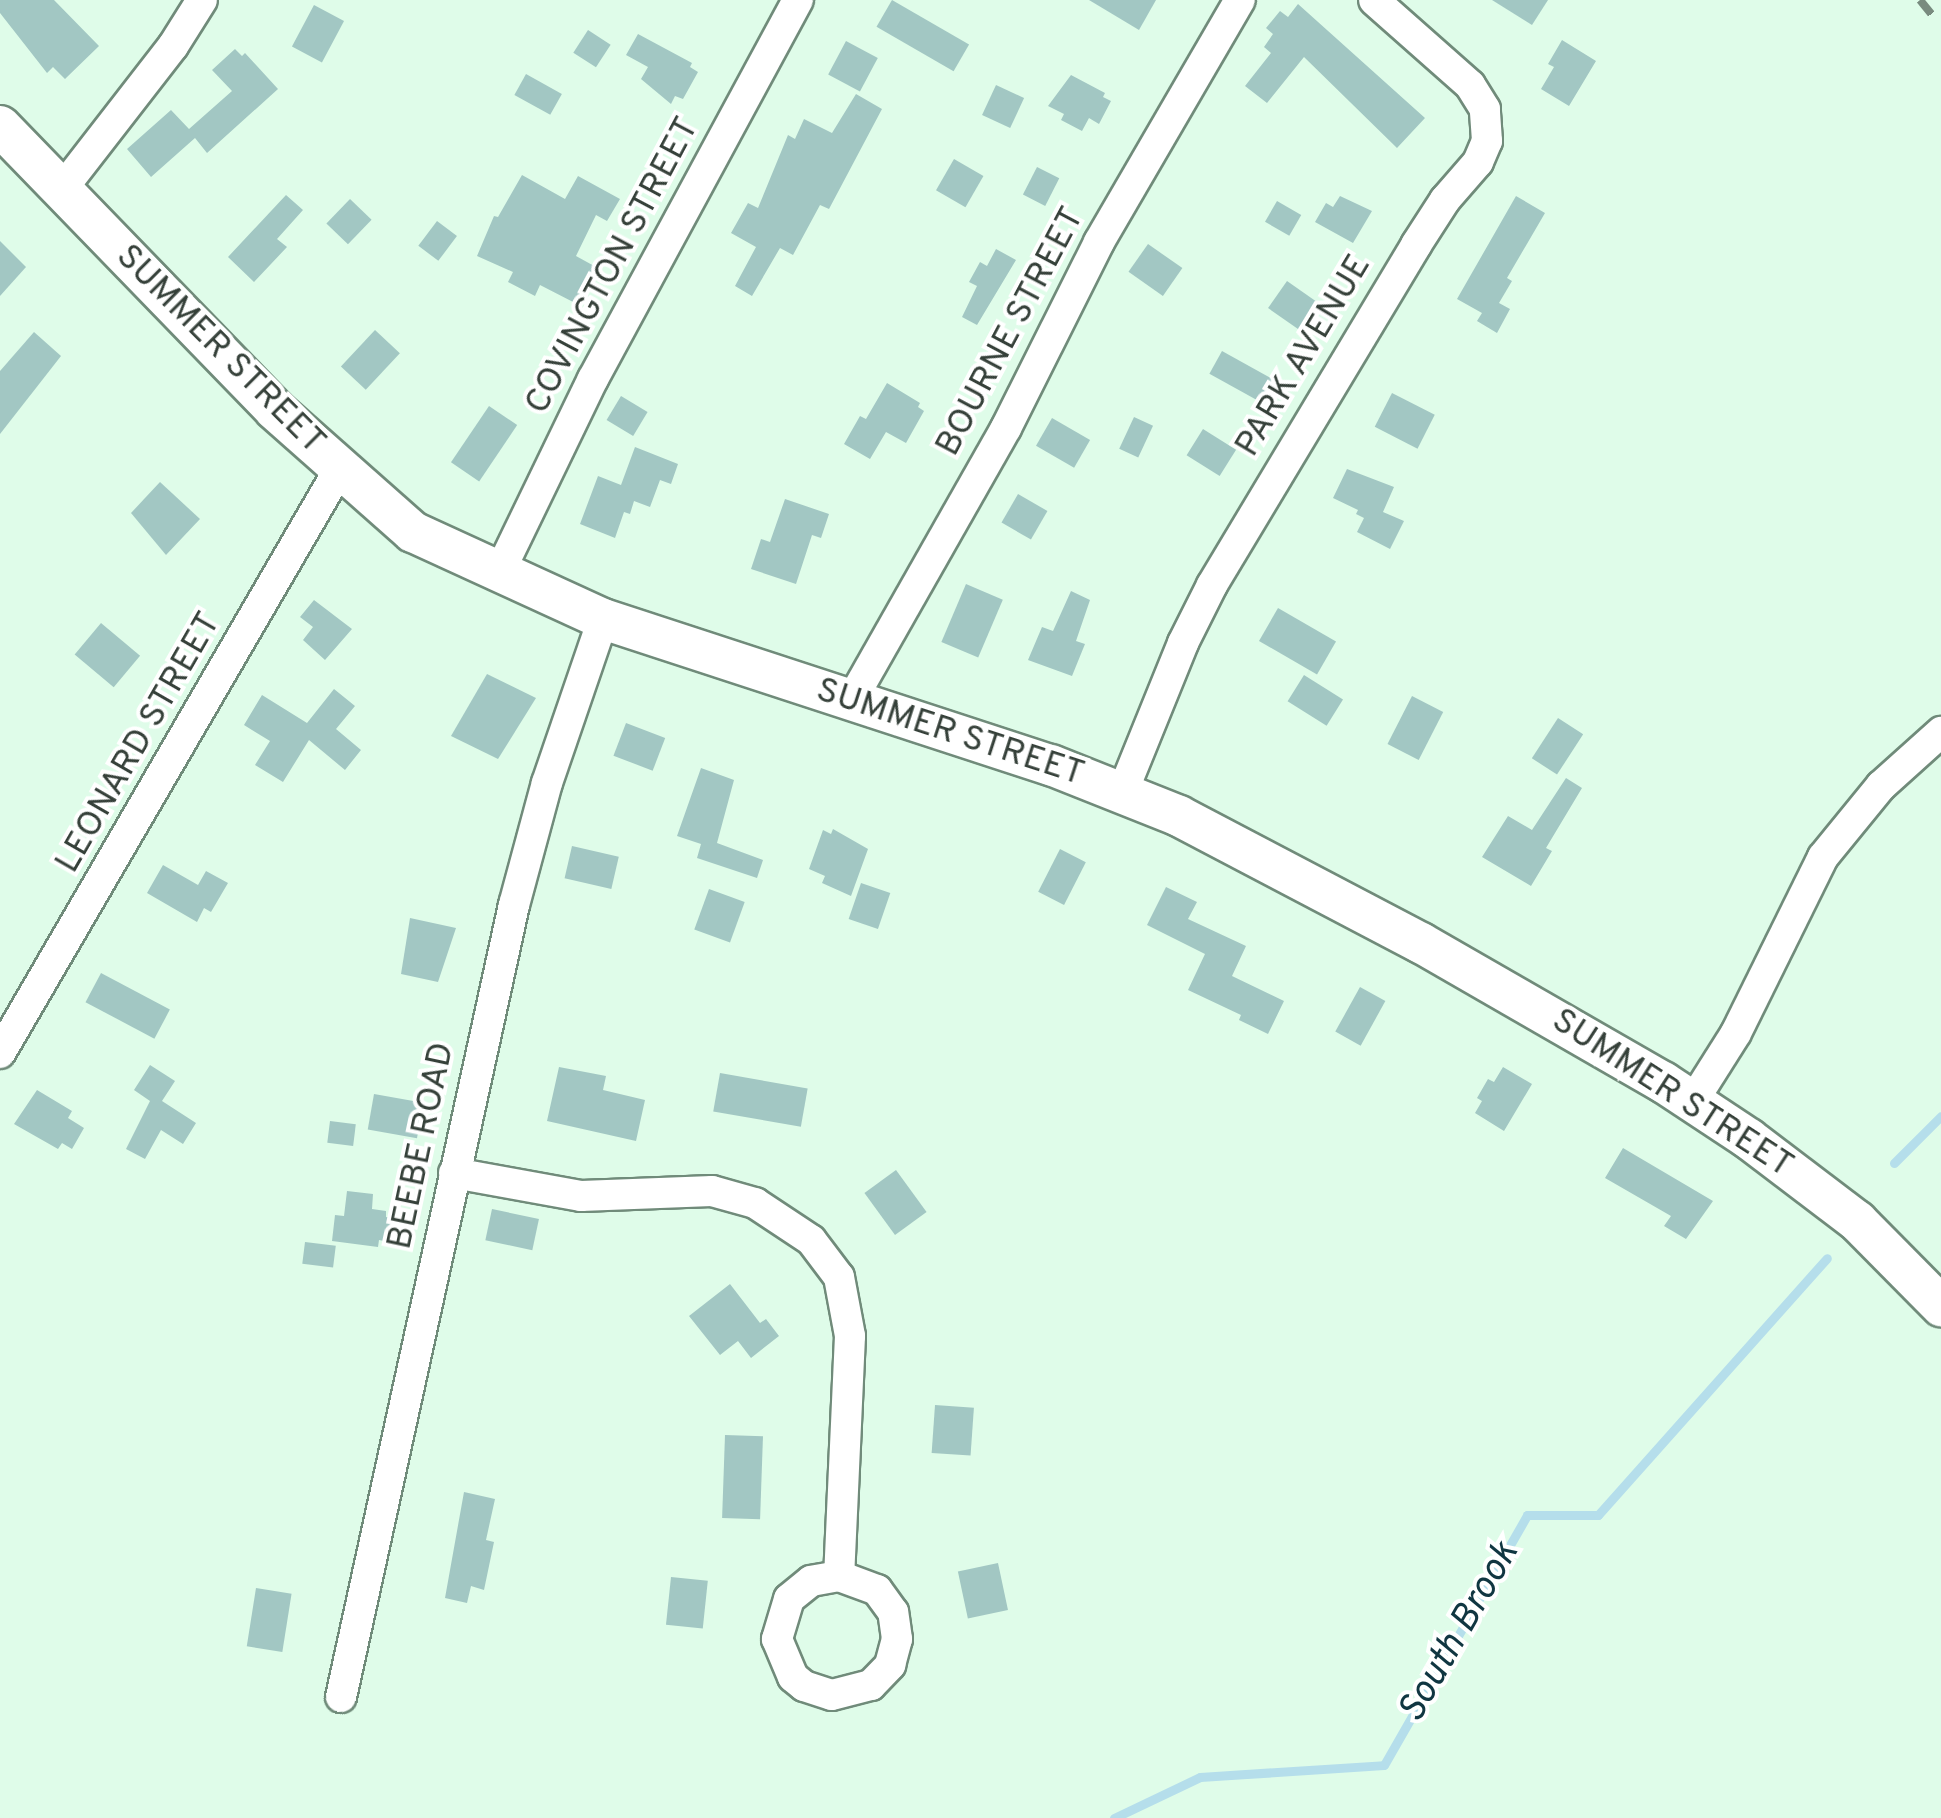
<!DOCTYPE html>
<style>
body{margin:0}
#map{position:relative;width:1941px;height:1818px;overflow:hidden;background:#dffce9;font-family:Overpass,sans-serif}
div>[style]{position:absolute}
[style*='--x']{left:calc(var(--x)*1px);top:calc(var(--y)*1px);width:calc(var(--w)*1px);rotate:calc(var(--a)*1deg)}
.stream>*{height:9px;margin:-4.5px;padding:0 4.5px;transform-origin:4.5px;border-radius:4.5px;background:#b5deeb}
.building>*{inset:0;background:#a2c7c3;transform-origin:0 0}
.roads{filter:drop-shadow(2px 0 #708b7a) drop-shadow(-2px 0 #708b7a) drop-shadow(0 2px #708b7a) drop-shadow(0 -2px #708b7a)}
.minor>*{height:30px;margin:-15px;padding:0 15px;transform-origin:15px;border-radius:15px;background:#fff}
.major>*{height:40px;margin:-20px;padding:0 20px;transform-origin:20px;border-radius:20px;background:#fff}
.rail>*{height:8px;margin-top:-4px;transform-origin:0;background:repeating-linear-gradient(90deg,#798b7f 0 18px,transparent 0 36px)}
span{translate:-50% -50%;white-space:nowrap;text-align:center;line-height:1.15;-webkit-text-stroke:8px #fff;paint-order:stroke}
.street-label{font-size:35px;color:#354039}
.water-label{font-size:38px;color:#103641;font-style:italic}
</style>
<div id="map">
<div class="stream">
<div style="--x:1894;--y:1163;--w:66;--a:-45"></div>
<div style="--x:1114;--y:1818;--w:95;--a:-25.5"></div>
<div style="--x:1200;--y:1777;--w:184;--a:-3.7"></div>
<div style="--x:1384;--y:1765;--w:288;--a:-60.2"></div>
<div style="--x:1527;--y:1515;--w:71;--a:0"></div>
<div style="--x:1598;--y:1515;--w:344;--a:-48.3"></div>
</div>
<div class="building">
<div style="clip-path:polygon(0 0,54px 0,99px 46px,65px 79px,53px 67px,47px 73px,0 13px)"></div>
<div style="left:892px;top:0;width:89px;height:31px;rotate:30deg"></div>
<div style="clip-path:polygon(1089px 0,1156px 0,1139px 30px)"></div>
<div style="clip-path:polygon(1492px 0,1548px 0,1532px 25px)"></div>
<div style="clip-path:polygon(1298px 4px,1425px 118px,1397px 148px,1304px 57px,1267px 103px,1245px 86px,1271px 53px,1264px 47px,1273px 34px,1266px 28px,1280px 11px,1288px 17px)"></div>
<div style="left:314px;top:5px;width:34px;height:47px;rotate:28deg"></div>
<div style="left:588px;top:30px;width:27px;height:27px;rotate:33deg"></div>
<div style="clip-path:polygon(638px 34px,692px 63px,690px 67px,698px 72px,683px 99px,675px 96px,671px 104px,641px 79px,648px 67px,626px 55px)"></div>
<div style="clip-path:polygon(1562px 40px,1596px 61px,1569px 106px,1541px 89px,1554px 67px,1548px 64px)"></div>
<div style="left:846px;top:41px;width:36px;height:38px;rotate:28deg"></div>
<div style="clip-path:polygon(235px 49px,242px 56px,245px 53px,278px 89px,207px 153px,195px 138px,151px 177px,127px 149px,171px 110px,189px 129px,232px 91px,212px 70px)"></div>
<div style="left:526px;top:74px;width:41px;height:24px;rotate:29deg"></div>
<div style="clip-path:polygon(1071px 75px,1105px 93px,1103px 97px,1111px 101px,1099px 124px,1089px 118px,1082px 131px,1061px 120px,1064px 114px,1048px 106px)"></div>
<div style="left:996px;top:85px;width:31px;height:33px;rotate:25deg"></div>
<div style="clip-path:polygon(856px 94px,882px 109px,829px 209px,820px 205px,793px 255px,780px 248px,752px 296px,735px 286px,756px 247px,731px 233px,748px 203px,758px 208px,788px 135px,795px 139px,804px 119px,832px 133px)"></div>
<div style="left:954px;top:159px;width:34px;height:36px;rotate:30deg"></div>
<div style="left:1037px;top:167px;width:25px;height:31px;rotate:27deg"></div>
<div style="clip-path:polygon(522px 175px,565px 199px,578px 176px,620px 199px,607px 221px,596px 215px,576px 256px,596px 267px,577px 304px,540px 285px,535px 296px,508px 282px,513px 272px,477px 256px,494px 216px,498px 217px)"></div>
<div style="clip-path:polygon(286px 195px,303px 210px,277px 239px,287px 247px,254px 282px,228px 257px)"></div>
<div style="clip-path:polygon(1340px 196px,1372px 211px,1353px 243px,1315px 222px,1326px 203px,1333px 207px)"></div>
<div style="clip-path:polygon(1516px 196px,1545px 213px,1507px 278px,1512px 281px,1499px 303px,1510px 309px,1497px 333px,1477px 321px,1482px 313px,1457px 299px)"></div>
<div style="left:350px;top:199px;width:30px;height:34px;rotate:44deg"></div>
<div style="left:1277px;top:201px;width:28px;height:24px;rotate:30deg"></div>
<div style="left:437px;top:221px;width:25px;height:31px;rotate:37deg"></div>
<div style="clip-path:polygon(0 241px,26px 267px,0 296px)"></div>
<div style="left:1148px;top:244px;width:42px;height:34px;rotate:35deg"></div>
<div style="clip-path:polygon(996px 249px,1016px 260px,977px 325px,962px 317px,977px 286px,969px 282px,980px 262px,987px 266px)"></div>
<div style="left:1287px;top:281px;width:44px;height:33px;rotate:35deg"></div>
<div style="left:375px;top:330px;width:34px;height:50px;rotate:43deg"></div>
<div style="clip-path:polygon(34px 332px,61px 356px,0 434px,0 371px)"></div>
<div style="left:1222px;top:351px;width:63px;height:26px;rotate:29deg"></div>
<div style="clip-path:polygon(887px 383px,920px 403px,918px 407px,924px 411px,906px 443px,886px 432px,870px 459px,844px 444px,860px 416px,866px 419px)"></div>
<div style="left:1392px;top:393px;width:48px;height:38px;rotate:27deg"></div>
<div style="left:621px;top:396px;width:31px;height:28px;rotate:31deg"></div>
<div style="left:489px;top:406px;width:34px;height:68px;rotate:34deg"></div>
<div style="left:1134px;top:417px;width:21px;height:35px;rotate:25deg"></div>
<div style="left:1052px;top:418px;width:44px;height:32px;rotate:30deg"></div>
<div style="left:1203px;top:429px;width:39px;height:31px;rotate:32deg"></div>
<div style="clip-path:polygon(635px 447px,678px 464px,671px 484px,660px 480px,650px 507px,634px 501px,630px 514px,624px 512px,615px 538px,580px 524px,598px 476px,621px 485px)"></div>
<div style="clip-path:polygon(1347px 469px,1394px 487px,1383px 512px,1404px 521px,1390px 549px,1357px 532px,1364px 518px,1356px 514px,1358px 510px,1333px 498px)"></div>
<div style="clip-path:polygon(160px 482px,200px 519px,166px 555px,131px 513px)"></div>
<div style="left:1018px;top:494px;width:34px;height:33px;rotate:30deg"></div>
<div style="clip-path:polygon(785px 499px,829px 514px,821px 538px,812px 535px,796px 584px,751px 569px,761px 539px,770px 542px)"></div>
<div style="left:966px;top:584px;width:40px;height:63px;rotate:23deg"></div>
<div style="clip-path:polygon(1071px 591px,1090px 600px,1076px 641px,1085px 644px,1072px 676px,1028px 660px,1042px 627px,1053px 631px)"></div>
<div style="clip-path:polygon(314px 600px,352px 629px,325px 660px,303px 640px,313px 627px,300px 617px)"></div>
<div style="left:1278px;top:608px;width:67px;height:38px;rotate:30deg"></div>
<div style="left:101px;top:623px;width:51px;height:41px;rotate:40deg"></div>
<div style="clip-path:polygon(487px 674px,536px 698px,498px 759px,451px 736px)"></div>
<div style="left:1304px;top:675px;width:46px;height:31px;rotate:32deg"></div>
<div style="clip-path:polygon(334px 689px,355px 706px,336px 729px,361px 750px,345px 770px,309px 740px,283px 782px,255px 765px,270px 741px,244px 725px,262px 695px,307px 723px)"></div>
<div style="left:1412px;top:696px;width:35px;height:54px;rotate:27deg"></div>
<div style="left:1558px;top:718px;width:30px;height:48px;rotate:33deg"></div>
<div style="left:626px;top:723px;width:42px;height:35px;rotate:21deg"></div>
<div style="clip-path:polygon(701px 768px,734px 780px,717px 843px,763px 860px,757px 878px,697px 858px,701px 844px,677px 836px)"></div>
<div style="clip-path:polygon(1566px 778px,1582px 788px,1546px 848px,1552px 851px,1531px 886px,1482px 857px,1508px 816px,1532px 830px)"></div>
<div style="clip-path:polygon(833px 829px,868px 849px,851px 896px,822px 883px,825px 876px,809px 869px,823px 830px,831px 834px)"></div>
<div style="left:572px;top:846px;width:48px;height:33px;rotate:13deg"></div>
<div style="left:1060px;top:849px;width:29px;height:48px;rotate:27deg"></div>
<div style="clip-path:polygon(163px 865px,198px 885px,206px 871px,228px 883px,211px 912px,204px 908px,197px 922px,147px 893px)"></div>
<div style="left:861px;top:883px;width:31px;height:38px;rotate:19deg"></div>
<div style="clip-path:polygon(1166px 887px,1197px 902px,1188px 919px,1246px 946px,1232px 976px,1284px 1001px,1268px 1034px,1239px 1020px,1241px 1015px,1188px 990px,1205px 954px,1147px 925px)"></div>
<div style="left:709px;top:889px;width:38px;height:43px;rotate:20deg"></div>
<div style="clip-path:polygon(410px 918px,456px 928px,438px 982px,401px 974px)"></div>
<div style="left:101px;top:973px;width:78px;height:33px;rotate:28deg"></div>
<div style="left:1360px;top:987px;width:29px;height:51px;rotate:29deg"></div>
<div style="clip-path:polygon(150px 1065px,175px 1081px,162px 1101px,196px 1123px,183px 1144px,161px 1130px,145px 1159px,126px 1149px,150px 1101px,134px 1090px)"></div>
<div style="clip-path:polygon(559px 1067px,606px 1076px,603px 1090px,645px 1100px,636px 1141px,547px 1121px)"></div>
<div style="clip-path:polygon(1503px 1067px,1532px 1084px,1504px 1131px,1475px 1113px,1482px 1101px,1477px 1098px,1488px 1079px,1494px 1082px)"></div>
<div style="left:720px;top:1073px;width:89px;height:39px;rotate:10deg"></div>
<div style="clip-path:polygon(37px 1090px,72px 1111px,68px 1118px,84px 1128px,72px 1149px,62px 1143px,58px 1149px,14px 1124px)"></div>
<div style="left:374px;top:1094px;width:50px;height:36px;rotate:10deg"></div>
<div style="left:330px;top:1121px;width:26px;height:22px;rotate:7deg"></div>
<div style="clip-path:polygon(1623px 1148px,1713px 1201px,1686px 1239px,1664px 1226px,1671px 1216px,1605px 1178px)"></div>
<div style="left:896px;top:1170px;width:52px;height:39px;rotate:54deg"></div>
<div style="clip-path:polygon(347px 1191px,373px 1194px,372px 1209px,386px 1211px,386px 1217px,392px 1218px,389px 1242px,379px 1240px,378px 1247px,332px 1241px,335px 1215px,344px 1216px)"></div>
<div style="left:492px;top:1209px;width:48px;height:32px;rotate:12deg"></div>
<div style="left:305px;top:1242px;width:31px;height:22px;rotate:7deg"></div>
<div style="clip-path:polygon(730px 1284px,760px 1323px,766px 1319px,779px 1336px,751px 1358px,738px 1341px,720px 1355px,689px 1316px)"></div>
<div style="left:935px;top:1405px;width:39px;height:48px;rotate:4deg"></div>
<div style="left:725px;top:1435px;width:38px;height:83px;rotate:2deg"></div>
<div style="clip-path:polygon(464px 1492px,495px 1499px,486px 1540px,494px 1542px,484px 1590px,471px 1586px,467px 1603px,445px 1598px)"></div>
<div style="left:998px;top:1563px;width:48px;height:41px;rotate:78deg"></div>
<div style="left:671px;top:1577px;width:37px;height:48px;rotate:6deg"></div>
<div style="left:256px;top:1588px;width:36px;height:59px;rotate:9deg"></div>
</div>
<div class="roads">
<div class="minor">
<div style="--x:62;--y:189;--w:181;--a:-52.2"></div>
<div style="--x:173;--y:46;--w:54;--a:-57.8"></div>
<div style="--x:500;--y:571;--w:213;--a:-64.2"></div>
<div style="--x:593;--y:379;--w:431;--a:-61.6"></div>
<div style="--x:851;--y:701;--w:314;--a:-60.4"></div>
<div style="--x:1006;--y:428;--w:208;--a:-63.4"></div>
<div style="--x:1099;--y:242;--w:280;--a:-59.8"></div>
<div style="--x:1123;--y:791;--w:160;--a:-67.9"></div>
<div style="--x:1183;--y:643;--w:65;--a:-63.4"></div>
<div style="--x:1212;--y:585;--w:397;--a:-59"></div>
<div style="--x:1416;--y:245;--w:54;--a:-57.2"></div>
<div style="--x:1445;--y:200;--w:50;--a:-49"></div>
<div style="--x:1478;--y:162;--w:23;--a:-67"></div>
<div style="--x:1487;--y:141;--w:32;--a:-94"></div>
<div style="--x:1485;--y:109;--w:28;--a:-122"></div>
<div style="--x:1470;--y:85;--w:128;--a:-138.5"></div>
<div style="--x:0;--y:1053;--w:674;--a:-59.82"></div>
<div style="--x:1693;--y:1101;--w:80;--a:-57.7"></div>
<div style="--x:1736;--y:1033;--w:196;--a:-63.7"></div>
<div style="--x:1823;--y:857;--w:92;--a:-50.8"></div>
<div style="--x:1881;--y:786;--w:81;--a:-42"></div>
<div style="--x:454;--y:1173;--w:129;--a:10.3"></div>
<div style="--x:581;--y:1196;--w:131;--a:-2.2"></div>
<div style="--x:712;--y:1191;--w:45;--a:15.6"></div>
<div style="--x:755;--y:1203;--w:67;--a:33.5"></div>
<div style="--x:811;--y:1240;--w:46;--a:52.9"></div>
<div style="--x:839;--y:1277;--w:60;--a:79.4"></div>
<div style="--x:850;--y:1336;--w:240;--a:92.6"></div>
<div style="--x:839;--y:1576;--w:28;--a:170"></div>
<div style="--x:811;--y:1581;--w:28;--a:141"></div>
<div style="--x:789;--y:1599;--w:42;--a:106.7"></div>
<div style="--x:777;--y:1639;--w:41;--a:67.2"></div>
<div style="--x:793;--y:1677;--w:14;--a:39"></div>
<div style="--x:804;--y:1686;--w:29;--a:18"></div>
<div style="--x:832;--y:1695;--w:40;--a:-14.4"></div>
<div style="--x:871;--y:1685;--w:28;--a:-46"></div>
<div style="--x:890;--y:1665;--w:27;--a:-75"></div>
<div style="--x:897;--y:1639;--w:27;--a:-98"></div>
<div style="--x:893;--y:1612;--w:27;--a:-126"></div>
<div style="--x:877;--y:1590;--w:40;--a:-159.8"></div>
<div style="--x:341;--y:1697;--w:811;--a:-77.68"></div>
<div style="--x:514;--y:905;--w:126;--a:-74.9"></div>
<div style="--x:547;--y:783;--w:173;--a:-71.1"></div>
</div>
<div class="major">
<div style="--x:0;--y:126;--w:395;--a:45.9"></div>
<div style="--x:275;--y:410;--w:184;--a:41.5"></div>
<div style="--x:413;--y:532;--w:209;--a:24.6"></div>
<div style="--x:603;--y:619;--w:471;--a:18.1"></div>
<div style="--x:1051;--y:765;--w:138;--a:21.7"></div>
<div style="--x:1179;--y:816;--w:273;--a:27.7"></div>
<div style="--x:1421;--y:943;--w:279;--a:29.9"></div>
<div style="--x:1663;--y:1082;--w:103;--a:33.5"></div>
<div style="--x:1749;--y:1139;--w:136;--a:37.2"></div>
<div style="--x:1857;--y:1221;--w:120;--a:45.3"></div>
</div>
</div>
<div class="rail">
<div style="--x:1920;--y:0;--w:33;--a:51"></div>
</div>
<div class="street-label">
<span style="left:613px;top:266px;rotate:-62deg">COVINGTON STREET</span>
<span style="left:1011px;top:332px;rotate:-62deg">BOURNE STREET</span>
<span style="left:220px;top:350px;rotate:45deg">SUMMER STREET</span>
<span style="left:1304px;top:356px;rotate:-59deg">PARK AVENUE</span>
<span style="left:950px;top:733px;rotate:18deg">SUMMER STREET</span>
<span style="left:139px;top:743px;rotate:-60deg">LEONARD STREET</span>
<span style="left:1672px;top:1094px;rotate:33deg">SUMMER STREET</span>
<span style="left:422px;top:1146px;rotate:-78deg">BEEBE ROAD</span>
</div>
<div class="water-label">
<span style="left:1460px;top:1633px;rotate:-60deg">South Brook</span>
</div>
</div>
